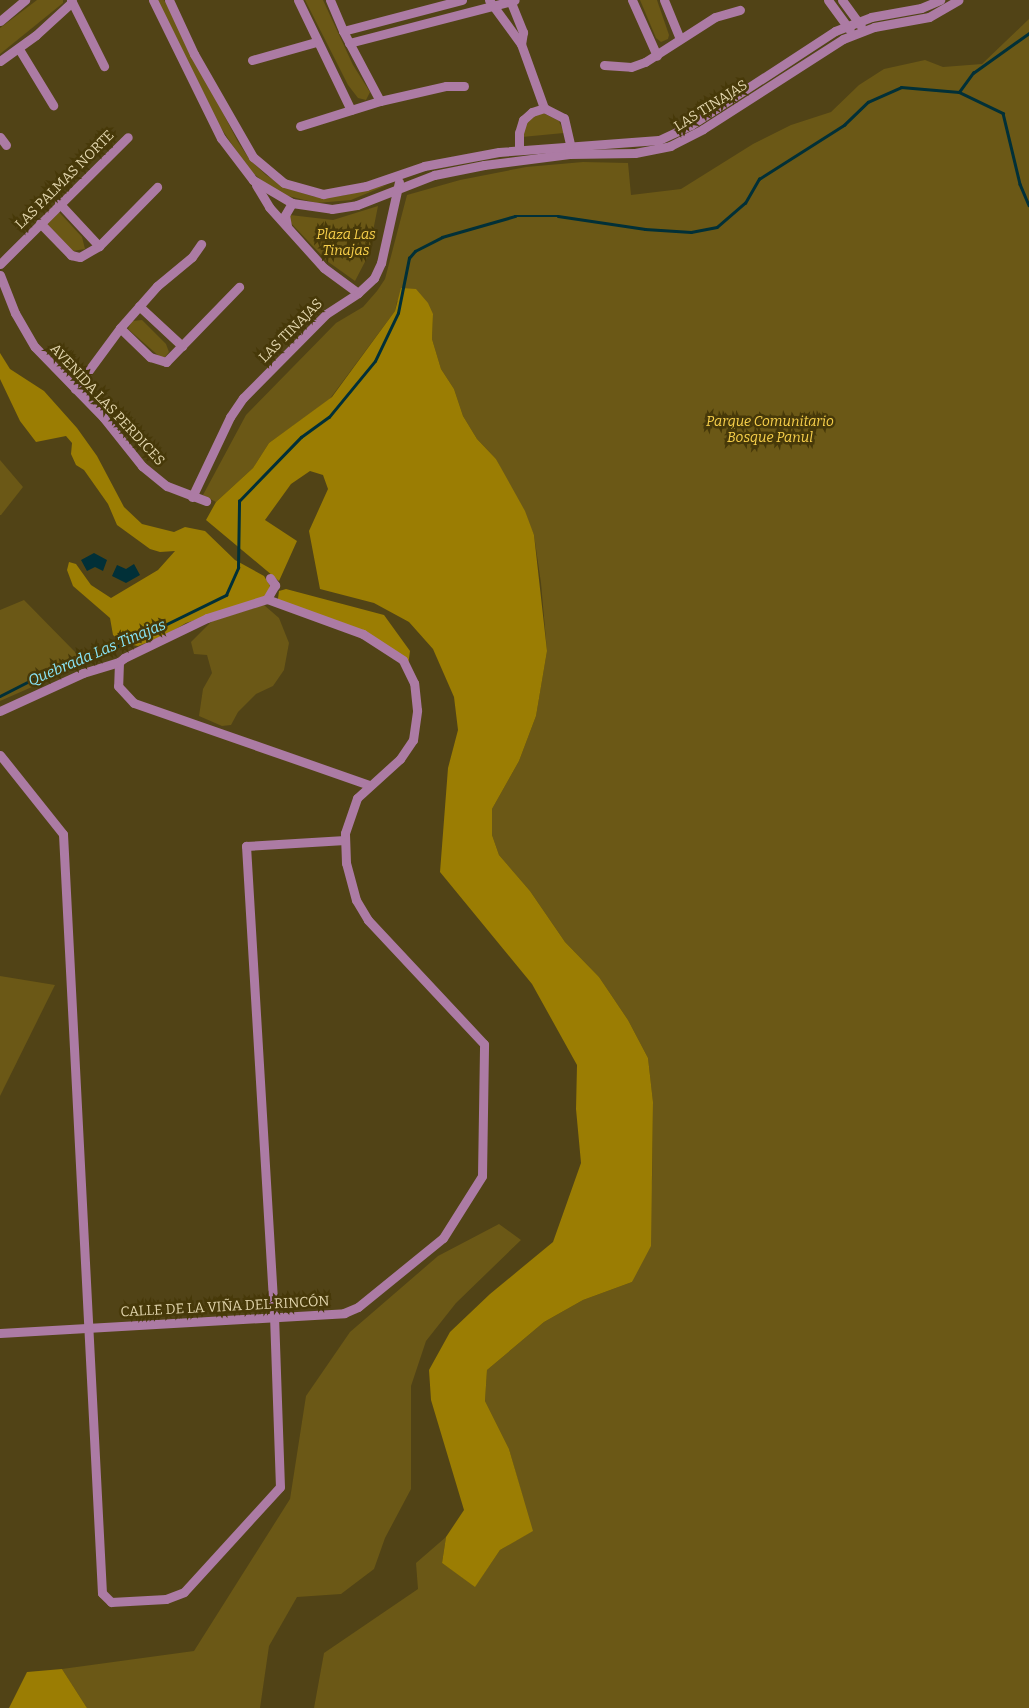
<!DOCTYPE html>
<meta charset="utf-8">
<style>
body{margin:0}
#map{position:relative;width:1029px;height:1708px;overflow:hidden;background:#514316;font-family:Bitter,serif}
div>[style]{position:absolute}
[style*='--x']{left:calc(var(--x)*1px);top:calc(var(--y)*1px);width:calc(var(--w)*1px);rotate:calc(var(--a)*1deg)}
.green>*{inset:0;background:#6b5816}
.forest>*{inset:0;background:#9b7d03}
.water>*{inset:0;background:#013038}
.stream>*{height:2.5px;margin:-1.25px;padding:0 1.25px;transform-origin:1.25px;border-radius:1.25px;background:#013038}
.minor>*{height:9px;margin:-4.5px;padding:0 4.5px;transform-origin:4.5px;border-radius:4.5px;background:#ac7ba4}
span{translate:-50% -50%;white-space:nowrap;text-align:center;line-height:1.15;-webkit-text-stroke:5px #473909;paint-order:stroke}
.street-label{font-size:14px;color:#e2d5ad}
.park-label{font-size:14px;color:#f8d04b;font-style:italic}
.water-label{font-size:15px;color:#89e5f7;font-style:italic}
</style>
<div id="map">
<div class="green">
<div style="clip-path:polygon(37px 0,63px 0,63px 3px,0 54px,0 28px)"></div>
<div style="clip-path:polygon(157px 0,164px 0,238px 142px,250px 160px,266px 175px,289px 189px,315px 197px,341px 196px,387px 185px,351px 200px,317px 203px,284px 195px,264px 182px,249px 170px,219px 125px)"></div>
<div style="clip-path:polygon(305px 0,323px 0,353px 65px,370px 92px,366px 100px,358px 98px,348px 85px)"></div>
<div style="clip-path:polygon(640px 0,657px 0,669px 35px,668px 39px,661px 42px,656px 38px)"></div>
<div style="clip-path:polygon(1029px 19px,1029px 1708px,314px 1708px,324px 1653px,418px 1589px,416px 1563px,446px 1537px,442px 1563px,475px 1586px,500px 1550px,532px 1531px,509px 1449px,485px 1401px,487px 1370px,544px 1322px,583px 1300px,632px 1282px,652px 1182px,653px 1102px,648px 1058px,628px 1020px,599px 977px,565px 942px,530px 891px,499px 855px,492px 835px,492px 809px,519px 761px,536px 716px,547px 651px,541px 583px,534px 535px,496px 459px,477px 439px,463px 416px,454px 389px,441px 369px,432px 339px,433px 314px,397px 301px,395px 311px,329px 400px,269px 443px,253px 468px,216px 502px,203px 495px,246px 415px,336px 323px,363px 307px,377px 291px,385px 279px,407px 195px,460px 180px,526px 167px,583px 162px,628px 163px,631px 195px,681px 189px,753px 144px,791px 125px,831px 112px,859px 85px,884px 69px,925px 60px,943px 67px,982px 64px)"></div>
<div style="clip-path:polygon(543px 113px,559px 121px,564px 133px,522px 137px,524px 124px,532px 116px)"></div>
<div style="clip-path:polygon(378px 206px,368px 256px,355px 281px,327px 261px,287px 219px,290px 215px,333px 220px)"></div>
<div style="clip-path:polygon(59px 212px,82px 237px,85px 249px,73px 251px,48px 225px,46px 221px)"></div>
<div style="clip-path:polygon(142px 320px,166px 344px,169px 352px,165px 357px,160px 357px,128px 329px,132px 321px)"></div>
<div style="clip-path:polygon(0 460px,23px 487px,1px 515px,0 515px)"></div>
<div style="clip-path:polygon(24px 600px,77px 654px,89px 662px,0 701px,0 610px)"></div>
<div style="clip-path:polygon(264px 605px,279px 618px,289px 643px,284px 670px,273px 686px,256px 694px,238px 712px,231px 725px,222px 726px,199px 716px,203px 689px,212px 673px,207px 655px,194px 654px,191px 642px,212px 621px)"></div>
<div style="clip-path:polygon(0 976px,55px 985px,0 1096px)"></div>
<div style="clip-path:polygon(499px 1224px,521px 1240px,456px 1303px,426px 1341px,411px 1386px,411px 1489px,385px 1538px,374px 1569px,341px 1594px,297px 1597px,269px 1646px,260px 1708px,87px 1708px,62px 1669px,194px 1651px,290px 1499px,306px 1396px,350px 1332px,438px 1256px)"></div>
</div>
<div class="forest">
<div style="clip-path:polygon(401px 288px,416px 289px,428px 303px,433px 314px,432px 339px,441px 369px,454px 389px,463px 416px,477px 439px,496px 459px,525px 511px,534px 535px,547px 651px,536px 716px,519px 761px,492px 809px,492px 835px,499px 855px,530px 891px,565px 942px,599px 977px,628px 1020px,648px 1058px,653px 1102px,651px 1246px,632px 1282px,583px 1300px,544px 1322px,487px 1370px,485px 1401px,509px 1449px,533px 1531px,500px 1550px,475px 1587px,442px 1563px,446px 1537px,464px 1510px,431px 1400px,429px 1370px,450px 1332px,490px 1294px,553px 1242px,581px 1163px,576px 1109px,577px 1065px,532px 984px,440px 872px,448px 768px,458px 730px,454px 697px,433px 649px,409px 622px,374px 603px,320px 589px,309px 531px,328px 489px,323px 475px,310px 471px,291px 484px,265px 520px,297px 541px,279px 581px,206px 520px,216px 502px,253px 468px,269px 443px,332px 397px,395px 311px)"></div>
<div style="clip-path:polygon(0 353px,10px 369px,44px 391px,77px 428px,97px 456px,124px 507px,142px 524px,174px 532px,185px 527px,205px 531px,235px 560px,264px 576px,270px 586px,266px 597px,186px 623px,166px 635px,138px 646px,123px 643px,113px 635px,110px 618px,73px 586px,67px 570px,69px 562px,76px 564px,91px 585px,111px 598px,158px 570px,175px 551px,160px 552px,150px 549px,117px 525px,108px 504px,84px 470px,76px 465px,71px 454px,72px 443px,66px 436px,36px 442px,20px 421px,0 379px)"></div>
<div style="clip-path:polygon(286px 589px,384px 615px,410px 651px,408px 666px,382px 645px,277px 606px,279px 591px)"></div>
<div style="clip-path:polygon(62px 1669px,87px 1708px,9px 1708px,27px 1672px)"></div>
</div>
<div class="water">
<div style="clip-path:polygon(94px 553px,107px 560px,103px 571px,95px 567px,87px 571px,81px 560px)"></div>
<div style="clip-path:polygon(134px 564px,140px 575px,126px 583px,112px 576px,117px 565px,126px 569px)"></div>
</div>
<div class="stream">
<div style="--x:959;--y:92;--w:24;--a:-54"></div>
<div style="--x:973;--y:73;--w:69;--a:-35.5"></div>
<div style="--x:0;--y:696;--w:55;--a:-27"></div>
<div style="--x:49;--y:671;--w:88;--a:-19.9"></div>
<div style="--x:132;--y:641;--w:105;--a:-26.1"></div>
<div style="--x:226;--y:595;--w:30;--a:-66"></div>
<div style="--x:238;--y:568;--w:67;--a:-89.1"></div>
<div style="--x:239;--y:501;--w:89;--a:-45.9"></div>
<div style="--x:301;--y:437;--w:34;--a:-36"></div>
<div style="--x:329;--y:417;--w:72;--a:-50.6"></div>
<div style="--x:375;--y:361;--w:53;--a:-64.4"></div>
<div style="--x:398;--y:313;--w:56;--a:-78.7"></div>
<div style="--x:409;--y:258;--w:9;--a:-49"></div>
<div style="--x:415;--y:251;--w:30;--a:-27"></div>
<div style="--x:442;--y:237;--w:76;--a:-16"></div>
<div style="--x:515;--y:216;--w:43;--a:0"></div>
<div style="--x:558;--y:216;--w:88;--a:8.5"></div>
<div style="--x:645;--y:229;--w:46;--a:3.7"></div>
<div style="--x:691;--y:232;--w:26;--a:-11"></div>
<div style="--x:717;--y:227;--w:37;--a:-41"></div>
<div style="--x:745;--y:203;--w:28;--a:-60"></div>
<div style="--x:759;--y:179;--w:101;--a:-32.4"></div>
<div style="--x:844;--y:125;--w:33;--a:-44"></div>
<div style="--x:868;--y:102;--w:36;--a:-24"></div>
<div style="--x:901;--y:87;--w:58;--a:4.9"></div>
<div style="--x:959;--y:92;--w:49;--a:25.5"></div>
<div style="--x:1003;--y:113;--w:73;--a:76.5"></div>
<div style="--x:1020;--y:184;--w:23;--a:67"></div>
</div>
<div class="minor">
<div style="--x:71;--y:0;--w:74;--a:63.4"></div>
<div style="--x:153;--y:0;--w:154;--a:63.8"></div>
<div style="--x:221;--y:138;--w:53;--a:52.7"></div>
<div style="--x:253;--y:180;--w:45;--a:30.5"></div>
<div style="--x:292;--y:203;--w:40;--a:8.5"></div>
<div style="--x:332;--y:209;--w:25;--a:-9"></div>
<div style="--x:357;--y:205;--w:83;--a:-21.3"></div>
<div style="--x:434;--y:175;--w:51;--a:-11.3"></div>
<div style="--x:484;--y:165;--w:86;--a:-7.4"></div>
<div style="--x:569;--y:154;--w:66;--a:-0.9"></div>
<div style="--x:635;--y:153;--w:36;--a:-11"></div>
<div style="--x:670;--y:146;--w:37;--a:-27"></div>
<div style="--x:703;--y:129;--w:166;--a:-32.7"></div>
<div style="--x:843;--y:39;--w:33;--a:-21"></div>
<div style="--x:874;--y:27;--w:56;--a:-10.3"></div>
<div style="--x:929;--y:17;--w:34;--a:-30"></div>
<div style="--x:169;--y:0;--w:60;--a:65.2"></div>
<div style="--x:194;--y:54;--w:119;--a:60.2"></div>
<div style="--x:253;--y:157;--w:40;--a:40"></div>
<div style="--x:284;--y:183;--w:41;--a:15.8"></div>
<div style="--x:323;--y:194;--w:44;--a:-10.5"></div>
<div style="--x:366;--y:186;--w:61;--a:-19"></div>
<div style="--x:424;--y:166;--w:76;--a:-10.6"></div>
<div style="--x:499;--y:152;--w:160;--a:-4.3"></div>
<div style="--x:659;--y:140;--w:35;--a:-25"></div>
<div style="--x:691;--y:125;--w:172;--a:-33.1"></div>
<div style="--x:835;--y:31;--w:39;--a:-21"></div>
<div style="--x:871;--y:17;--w:51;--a:-10.2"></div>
<div style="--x:921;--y:8;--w:21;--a:-23"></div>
<div style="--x:298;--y:0;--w:122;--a:64.3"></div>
<div style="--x:330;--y:0;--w:34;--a:67"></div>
<div style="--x:343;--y:31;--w:79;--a:62.1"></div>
<div style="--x:489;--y:0;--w:54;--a:54"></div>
<div style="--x:521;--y:44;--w:68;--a:70.2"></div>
<div style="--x:510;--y:0;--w:35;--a:68"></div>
<div style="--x:523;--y:32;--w:12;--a:99"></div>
<div style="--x:632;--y:0;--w:61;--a:65.9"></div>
<div style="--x:664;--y:0;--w:42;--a:67.7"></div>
<div style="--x:828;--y:0;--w:37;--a:54"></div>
<div style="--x:842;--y:0;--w:32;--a:54"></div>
<div style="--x:0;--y:21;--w:33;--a:-40"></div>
<div style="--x:343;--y:31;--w:123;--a:-14.6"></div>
<div style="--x:349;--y:43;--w:171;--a:-14.5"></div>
<div style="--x:19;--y:49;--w:66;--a:58.7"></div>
<div style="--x:252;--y:60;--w:66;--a:-15.7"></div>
<div style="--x:0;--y:61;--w:44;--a:-35.8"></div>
<div style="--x:36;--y:35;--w:49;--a:-42.5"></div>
<div style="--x:604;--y:65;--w:27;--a:4"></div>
<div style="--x:631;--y:67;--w:15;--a:-20"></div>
<div style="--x:645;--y:62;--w:83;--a:-32.7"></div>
<div style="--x:715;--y:17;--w:26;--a:-16"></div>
<div style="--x:300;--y:126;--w:84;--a:-17.4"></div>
<div style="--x:380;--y:101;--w:68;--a:-12.8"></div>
<div style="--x:446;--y:86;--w:18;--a:0"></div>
<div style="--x:0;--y:137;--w:10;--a:53"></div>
<div style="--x:519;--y:149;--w:16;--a:-90"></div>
<div style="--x:519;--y:133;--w:14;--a:-73"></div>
<div style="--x:523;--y:120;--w:12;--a:-42"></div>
<div style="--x:532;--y:112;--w:13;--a:-18"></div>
<div style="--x:544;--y:108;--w:22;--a:27"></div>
<div style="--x:564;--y:118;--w:27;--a:77"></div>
<div style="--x:256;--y:185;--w:26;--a:59"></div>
<div style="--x:269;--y:207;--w:82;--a:48"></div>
<div style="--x:324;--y:268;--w:42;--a:36.3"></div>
<div style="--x:59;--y:203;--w:59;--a:47.1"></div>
<div style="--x:40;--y:223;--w:45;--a:45.9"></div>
<div style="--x:71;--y:255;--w:9;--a:13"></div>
<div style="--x:80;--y:257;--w:22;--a:-30"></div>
<div style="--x:99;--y:246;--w:83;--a:-45.5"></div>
<div style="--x:287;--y:226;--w:11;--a:-100"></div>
<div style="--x:285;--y:215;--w:14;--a:-60"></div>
<div style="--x:0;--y:264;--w:180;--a:-44.8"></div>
<div style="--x:0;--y:275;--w:41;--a:68.5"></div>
<div style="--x:15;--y:313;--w:39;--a:60"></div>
<div style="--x:35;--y:347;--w:98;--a:45.8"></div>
<div style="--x:103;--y:417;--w:63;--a:51.5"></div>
<div style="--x:142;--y:466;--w:32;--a:39"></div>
<div style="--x:167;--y:486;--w:42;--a:21"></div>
<div style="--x:139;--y:306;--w:59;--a:42.9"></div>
<div style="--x:120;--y:328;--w:42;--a:44"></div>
<div style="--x:150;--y:357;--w:17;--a:17"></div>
<div style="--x:166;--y:362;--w:105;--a:-45.8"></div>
<div style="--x:75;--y:389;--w:76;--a:-53.6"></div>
<div style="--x:120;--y:328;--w:56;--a:-48.6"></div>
<div style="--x:157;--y:286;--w:45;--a:-39.6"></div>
<div style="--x:192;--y:257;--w:16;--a:-55"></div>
<div style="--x:192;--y:497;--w:89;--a:-64.6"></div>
<div style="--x:230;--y:417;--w:23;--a:-56"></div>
<div style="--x:243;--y:398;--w:118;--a:-45.3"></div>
<div style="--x:326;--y:314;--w:38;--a:-33"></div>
<div style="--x:358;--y:293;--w:22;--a:-43"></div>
<div style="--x:374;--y:278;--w:17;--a:-65"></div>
<div style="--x:381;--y:263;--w:83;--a:-77.5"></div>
<div style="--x:270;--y:578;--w:9;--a:54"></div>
<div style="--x:275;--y:585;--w:16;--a:120"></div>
<div style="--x:267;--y:599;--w:63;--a:162.4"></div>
<div style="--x:207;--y:618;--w:92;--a:154.3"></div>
<div style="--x:124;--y:658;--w:6;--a:141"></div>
<div style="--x:119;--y:662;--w:24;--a:92"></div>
<div style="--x:118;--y:686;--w:23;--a:47"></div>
<div style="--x:134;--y:703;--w:249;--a:19.2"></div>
<div style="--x:0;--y:711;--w:91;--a:-24.6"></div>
<div style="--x:83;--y:673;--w:38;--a:-17"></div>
<div style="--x:0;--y:755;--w:101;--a:51.4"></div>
<div style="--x:63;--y:834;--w:760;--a:87.06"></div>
<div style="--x:102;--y:1593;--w:13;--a:45"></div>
<div style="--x:111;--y:1602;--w:55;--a:-3.1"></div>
<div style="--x:166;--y:1599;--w:19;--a:-21"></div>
<div style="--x:184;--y:1592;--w:142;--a:-47.6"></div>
<div style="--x:280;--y:1487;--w:170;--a:-92"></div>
<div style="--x:274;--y:1317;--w:472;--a:-93.4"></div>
<div style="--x:246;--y:846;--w:99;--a:-3.5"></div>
<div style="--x:0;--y:1333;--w:345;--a:-3.3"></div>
<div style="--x:344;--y:1313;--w:15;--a:-23"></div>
<div style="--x:358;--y:1307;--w:109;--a:-39.1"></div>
<div style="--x:443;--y:1238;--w:73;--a:-57.8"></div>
<div style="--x:482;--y:1176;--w:132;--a:-89.1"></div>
<div style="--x:484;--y:1044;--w:170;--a:-133.1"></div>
<div style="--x:368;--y:920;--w:23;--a:-121"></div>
<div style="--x:356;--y:900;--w:38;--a:-105"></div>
<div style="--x:346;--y:863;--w:30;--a:-92"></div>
<div style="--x:345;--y:833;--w:37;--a:-71"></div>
<div style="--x:357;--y:798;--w:58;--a:-42.2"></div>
<div style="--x:400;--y:759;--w:23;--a:-56"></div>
<div style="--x:413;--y:740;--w:30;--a:-82"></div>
<div style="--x:417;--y:710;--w:27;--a:-96"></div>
<div style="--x:414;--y:683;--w:25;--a:-116"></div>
<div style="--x:403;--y:660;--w:48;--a:-147"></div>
<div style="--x:363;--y:634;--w:102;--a:-160"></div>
</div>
<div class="street-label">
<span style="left:711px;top:106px;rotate:-32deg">LAS TINAJAS</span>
<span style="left:65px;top:180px;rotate:-45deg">LAS PALMAS NORTE</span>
<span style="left:291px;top:331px;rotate:-45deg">LAS TINAJAS</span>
<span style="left:107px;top:405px;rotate:47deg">AVENIDA LAS PERDICES</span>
<span style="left:225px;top:1307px;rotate:-3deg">CALLE DE LA VIÑA DEL RINCÓN</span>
</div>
<div class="park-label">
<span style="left:346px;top:243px">Plaza Las<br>Tinajas</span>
<span style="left:770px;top:430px">Parque Comunitario<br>Bosque Panul</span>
</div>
<div class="water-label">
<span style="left:97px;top:653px;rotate:-23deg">Quebrada Las Tinajas</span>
</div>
</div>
